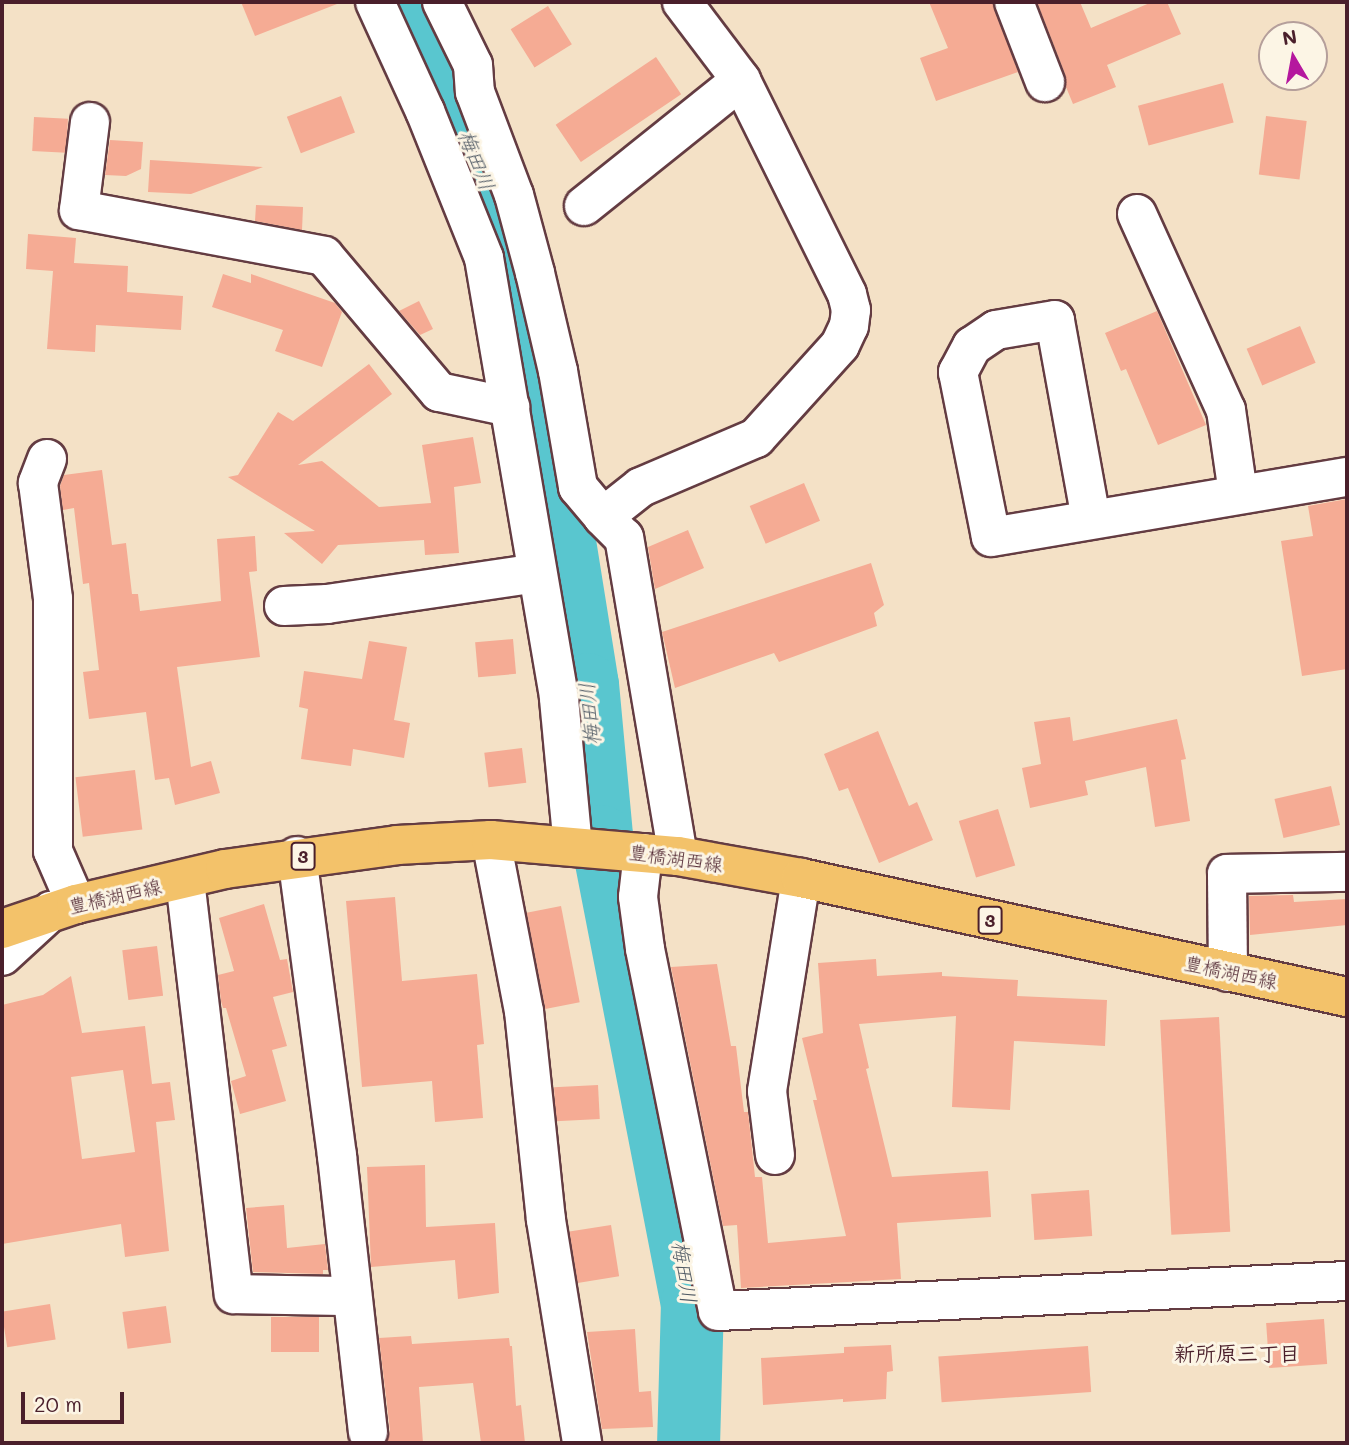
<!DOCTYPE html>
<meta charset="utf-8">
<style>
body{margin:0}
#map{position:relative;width:1349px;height:1445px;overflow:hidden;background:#f4e1c6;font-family:Mali,"Klee One",sans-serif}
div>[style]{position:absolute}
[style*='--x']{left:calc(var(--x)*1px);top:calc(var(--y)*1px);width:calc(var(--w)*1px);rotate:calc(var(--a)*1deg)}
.river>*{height:63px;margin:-31.5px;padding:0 31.5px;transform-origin:31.5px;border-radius:31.5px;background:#59c6cf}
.building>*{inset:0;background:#f5ab94;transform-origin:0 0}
.roads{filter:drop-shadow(2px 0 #643c42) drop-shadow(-2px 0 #643c42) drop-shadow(0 2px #643c42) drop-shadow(0 -2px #643c42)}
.minor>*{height:38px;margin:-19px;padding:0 19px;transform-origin:19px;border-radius:19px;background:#fff}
.major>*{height:38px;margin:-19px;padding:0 19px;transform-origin:19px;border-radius:19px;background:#f3c26a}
span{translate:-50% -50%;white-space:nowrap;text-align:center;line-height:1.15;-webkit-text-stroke:6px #fcf5e5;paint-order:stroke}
.shield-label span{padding:2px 5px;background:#fcf5e5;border:2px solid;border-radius:5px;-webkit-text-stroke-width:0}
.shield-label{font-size:18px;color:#4a1f2b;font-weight:700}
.street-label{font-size:19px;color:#4a1f2b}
.water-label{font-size:21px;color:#4f5964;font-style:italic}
.neighbourhood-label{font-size:21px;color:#4a1f2b;font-weight:700}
.frame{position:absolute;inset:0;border:4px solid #4a1f2b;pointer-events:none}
.north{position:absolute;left:1258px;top:21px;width:70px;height:70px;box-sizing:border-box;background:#fcf5e5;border:2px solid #b59f9b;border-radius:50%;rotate:350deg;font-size:19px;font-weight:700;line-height:28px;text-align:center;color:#4a1f2b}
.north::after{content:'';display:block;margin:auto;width:24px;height:32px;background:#b5179e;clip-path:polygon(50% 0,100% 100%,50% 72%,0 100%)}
.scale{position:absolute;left:21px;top:1392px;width:103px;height:32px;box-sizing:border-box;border:4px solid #4a1f2b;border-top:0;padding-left:9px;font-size:21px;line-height:24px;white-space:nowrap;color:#4a1f2b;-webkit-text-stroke:5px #fcf5e5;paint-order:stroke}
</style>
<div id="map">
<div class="river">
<div style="--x:412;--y:2;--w:235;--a:67.7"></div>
<div style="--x:501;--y:219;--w:114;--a:75.2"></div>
<div style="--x:530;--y:329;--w:360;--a:80.9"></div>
<div style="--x:587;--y:684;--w:153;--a:84.7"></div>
<div style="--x:601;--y:836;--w:475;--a:79"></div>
<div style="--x:692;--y:1302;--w:141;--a:91.6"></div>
</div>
<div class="building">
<div style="clip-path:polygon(241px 2px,337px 2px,337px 4px,255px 36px)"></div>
<div style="clip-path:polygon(929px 2px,993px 2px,1018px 72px,936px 101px,920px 58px,948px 48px)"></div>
<div style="clip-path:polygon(1037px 2px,1080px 2px,1091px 28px,1152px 2px,1167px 2px,1181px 34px,1107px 65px,1116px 87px,1073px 104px,1066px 87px,1065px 74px)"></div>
<div style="left:548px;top:6px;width:45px;height:44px;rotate:58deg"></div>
<div style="left:656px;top:57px;width:45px;height:121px;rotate:56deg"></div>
<div style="left:1223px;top:83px;width:41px;height:88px;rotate:75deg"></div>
<div style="left:341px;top:96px;width:39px;height:58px;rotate:69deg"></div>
<div style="left:1266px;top:116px;width:41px;height:59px;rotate:7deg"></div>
<div style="left:34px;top:117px;width:34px;height:34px;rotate:3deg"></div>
<div style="clip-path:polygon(110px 140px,143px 142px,141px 169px,126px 176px,105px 175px)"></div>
<div style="clip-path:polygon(150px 160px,263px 167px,191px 194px,148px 192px)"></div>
<div style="clip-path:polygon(256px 205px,303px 207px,302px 230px,255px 221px)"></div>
<div style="clip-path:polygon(28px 234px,76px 238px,74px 263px,128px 266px,127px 292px,183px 296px,181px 330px,96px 325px,95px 352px,47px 349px,53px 271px,26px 269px)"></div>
<div style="clip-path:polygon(223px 274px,251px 283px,251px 274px,335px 303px,342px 312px,322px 367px,275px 351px,283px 330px,212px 307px)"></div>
<div style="clip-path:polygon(419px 301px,433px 329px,420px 335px,399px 311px)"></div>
<div style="clip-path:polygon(1157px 311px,1206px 425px,1158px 445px,1126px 369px,1121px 371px,1105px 333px)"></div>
<div style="left:1300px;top:326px;width:40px;height:58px;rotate:67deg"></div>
<div style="clip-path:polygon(369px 364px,392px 394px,298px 465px,322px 461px,379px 507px,431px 503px,422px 445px,473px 437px,481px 483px,454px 487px,459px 553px,425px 555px,424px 540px,338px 545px,322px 564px,284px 533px,315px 531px,228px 477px,238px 475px,278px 412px,293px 421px)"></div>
<div style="clip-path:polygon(102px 470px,112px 545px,126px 543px,132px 594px,138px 594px,140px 611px,221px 601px,217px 539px,255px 536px,257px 571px,249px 572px,260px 657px,177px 667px,191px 767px,211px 761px,220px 793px,175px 805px,169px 778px,155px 780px,146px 712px,89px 719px,83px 672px,99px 670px,89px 583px,83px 584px,74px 508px,63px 510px,60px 486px,64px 475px)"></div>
<div style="left:804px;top:483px;width:41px;height:59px;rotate:67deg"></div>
<div style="clip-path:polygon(1347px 499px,1347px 669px,1302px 676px,1281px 541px,1313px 536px,1308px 506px)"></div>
<div style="clip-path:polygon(688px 530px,704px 568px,655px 589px,648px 547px)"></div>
<div style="clip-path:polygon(871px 563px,884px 605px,874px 613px,877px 626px,779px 662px,774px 653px,675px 688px,662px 632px)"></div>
<div style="left:513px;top:639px;width:35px;height:38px;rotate:85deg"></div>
<div style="clip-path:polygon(369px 641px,407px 647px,394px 720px,410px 723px,404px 758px,353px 749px,351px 766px,301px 759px,308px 709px,299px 707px,304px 671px,362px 679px)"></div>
<div style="clip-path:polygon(1070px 717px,1073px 741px,1177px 719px,1186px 759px,1181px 760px,1190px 821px,1155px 827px,1146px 767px,1085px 781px,1088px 795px,1030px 808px,1022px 768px,1041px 764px,1034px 722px)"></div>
<div style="clip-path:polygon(878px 731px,909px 806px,917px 802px,933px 840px,879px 863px,848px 788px,839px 791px,824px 754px)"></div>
<div style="left:522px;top:748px;width:35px;height:38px;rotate:83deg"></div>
<div style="left:135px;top:770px;width:60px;height:60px;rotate:83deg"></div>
<div style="left:1331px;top:786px;width:40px;height:58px;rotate:77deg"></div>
<div style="left:998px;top:809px;width:59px;height:41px;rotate:73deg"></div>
<div style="clip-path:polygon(1293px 895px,1294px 902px,1347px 899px,1347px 925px,1250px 935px,1249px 896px)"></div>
<div style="clip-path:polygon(395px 897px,402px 981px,477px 974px,484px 1044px,477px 1045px,483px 1118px,435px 1122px,432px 1081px,362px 1087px,346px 901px)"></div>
<div style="clip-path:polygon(264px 904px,280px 960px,287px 959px,293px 992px,273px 997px,287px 1046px,272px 1050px,286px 1101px,240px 1114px,231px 1081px,246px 1076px,226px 1008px,223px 1008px,221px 1001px,218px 975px,234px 971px,219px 918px)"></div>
<div style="left:561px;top:906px;width:98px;height:35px;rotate:79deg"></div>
<div style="left:157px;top:946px;width:50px;height:35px;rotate:83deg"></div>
<div style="clip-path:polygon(876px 959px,877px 976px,942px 972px,942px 976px,1018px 980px,1017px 996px,1107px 1000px,1105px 1046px,1014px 1041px,1010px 1110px,952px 1107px,956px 1016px,859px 1024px,869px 1068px,866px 1069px,892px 1177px,988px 1171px,991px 1217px,897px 1223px,901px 1279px,741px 1288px,737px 1225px,723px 1226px,671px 967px,717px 964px,731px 1046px,736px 1046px,744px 1112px,748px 1112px,755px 1177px,762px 1177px,768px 1243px,846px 1236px,813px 1100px,817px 1100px,802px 1038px,823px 1033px,818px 963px)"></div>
<div style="clip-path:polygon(evenodd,71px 976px,82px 1033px,145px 1026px,152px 1084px,170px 1082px,175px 1120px,156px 1122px,169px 1251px,125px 1257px,121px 1224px,2px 1244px,2px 1005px,43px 995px,71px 976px,123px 1070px,135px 1152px,82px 1159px,71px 1077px,123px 1070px)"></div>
<div style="left:1219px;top:1017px;width:215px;height:59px;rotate:87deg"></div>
<div style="left:598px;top:1085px;width:34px;height:44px;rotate:87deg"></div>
<div style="clip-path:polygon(425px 1165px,426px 1227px,495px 1223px,499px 1293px,458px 1299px,455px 1260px,371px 1267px,367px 1167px)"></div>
<div style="left:1089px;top:1190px;width:46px;height:58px;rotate:86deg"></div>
<div style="clip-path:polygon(284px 1205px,287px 1248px,325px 1244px,328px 1270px,323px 1270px,323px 1274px,253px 1272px,246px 1208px)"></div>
<div style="left:611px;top:1225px;width:52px;height:42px;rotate:81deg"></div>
<div style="left:50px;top:1304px;width:36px;height:49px;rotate:81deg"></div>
<div style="left:166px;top:1306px;width:37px;height:44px;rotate:82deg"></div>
<div style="left:271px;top:1317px;width:48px;height:35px"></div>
<div style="left:1324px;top:1319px;width:45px;height:58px;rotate:86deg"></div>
<div style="clip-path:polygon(635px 1329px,639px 1392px,651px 1391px,653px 1427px,602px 1429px,587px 1332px)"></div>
<div style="clip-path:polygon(411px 1336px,412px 1344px,509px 1338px,510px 1346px,512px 1346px,516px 1406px,521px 1405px,525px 1443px,481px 1443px,473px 1383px,419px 1387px,423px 1443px,386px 1443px,390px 1430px,379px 1338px)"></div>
<div style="clip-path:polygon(891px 1345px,893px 1371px,887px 1372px,886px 1399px,843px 1402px,843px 1399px,763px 1405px,761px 1358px,844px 1353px,844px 1347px)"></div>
<div style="left:1088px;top:1346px;width:46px;height:150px;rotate:86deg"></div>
</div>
<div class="roads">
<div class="minor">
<div style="--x:375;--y:2;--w:120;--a:65.4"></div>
<div style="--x:425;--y:111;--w:158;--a:68.1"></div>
<div style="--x:484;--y:258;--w:447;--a:80.3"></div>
<div style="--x:559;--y:699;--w:148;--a:84.6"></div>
<div style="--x:442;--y:2;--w:70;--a:63.8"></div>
<div style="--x:473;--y:65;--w:27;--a:86"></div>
<div style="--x:475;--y:92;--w:110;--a:69.3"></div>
<div style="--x:514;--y:195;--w:81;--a:74.9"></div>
<div style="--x:535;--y:273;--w:101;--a:76.8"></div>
<div style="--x:558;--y:371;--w:118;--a:80.2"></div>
<div style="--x:578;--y:487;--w:39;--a:50"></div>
<div style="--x:1014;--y:2;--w:86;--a:68.8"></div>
<div style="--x:90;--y:122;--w:89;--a:97.1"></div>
<div style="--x:79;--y:210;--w:249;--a:10.6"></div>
<div style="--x:324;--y:256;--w:178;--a:49.8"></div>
<div style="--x:439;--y:392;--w:73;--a:11.9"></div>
<div style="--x:584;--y:206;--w:201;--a:-38.7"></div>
<div style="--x:1137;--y:214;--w:215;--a:65.6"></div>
<div style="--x:1226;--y:410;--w:84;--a:81.8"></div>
<div style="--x:47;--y:459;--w:26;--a:111"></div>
<div style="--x:38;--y:483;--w:117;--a:82.6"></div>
<div style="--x:53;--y:599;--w:252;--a:90"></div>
<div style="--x:53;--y:851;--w:58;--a:66.5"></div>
<div style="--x:1091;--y:519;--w:202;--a:-100.3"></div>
<div style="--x:1055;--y:320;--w:60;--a:170.4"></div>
<div style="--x:996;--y:330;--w:29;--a:146"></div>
<div style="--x:972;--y:346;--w:30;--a:118"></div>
<div style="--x:958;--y:372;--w:168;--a:78.7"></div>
<div style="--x:991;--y:537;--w:361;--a:-9.6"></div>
<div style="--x:284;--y:606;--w:43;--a:-2.7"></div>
<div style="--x:327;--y:604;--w:211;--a:-8.4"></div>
<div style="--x:491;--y:840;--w:174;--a:79.1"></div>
<div style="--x:524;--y:1011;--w:210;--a:84"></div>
<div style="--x:546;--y:1220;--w:226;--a:80.8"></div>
<div style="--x:643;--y:853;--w:44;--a:96.5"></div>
<div style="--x:638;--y:897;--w:52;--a:82.3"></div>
<div style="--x:645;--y:949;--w:369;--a:78.6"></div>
<div style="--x:718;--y:1311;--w:630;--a:-2.73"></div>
<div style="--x:297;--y:856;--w:303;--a:82.4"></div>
<div style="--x:337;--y:1156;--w:278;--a:83.6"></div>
<div style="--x:678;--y:856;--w:323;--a:-99.6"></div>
<div style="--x:624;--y:538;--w:30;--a:-135"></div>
<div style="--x:603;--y:517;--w:48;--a:-38.3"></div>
<div style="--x:641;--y:487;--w:125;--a:-23.1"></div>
<div style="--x:756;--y:438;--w:125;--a:-47.9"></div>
<div style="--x:840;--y:345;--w:21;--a:-65"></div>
<div style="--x:849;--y:326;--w:16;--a:-83"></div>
<div style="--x:851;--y:310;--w:16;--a:-104"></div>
<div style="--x:847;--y:294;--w:239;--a:-116.4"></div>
<div style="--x:741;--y:80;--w:98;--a:-127.1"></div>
<div style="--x:185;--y:880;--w:417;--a:83.3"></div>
<div style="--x:234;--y:1294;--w:118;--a:1"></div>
<div style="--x:2;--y:956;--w:67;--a:-42.6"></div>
<div style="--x:1228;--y:972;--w:98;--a:-90.6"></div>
<div style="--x:1227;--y:874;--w:120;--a:-1"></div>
<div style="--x:775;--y:1155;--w:64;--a:-97.1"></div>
<div style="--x:767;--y:1091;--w:216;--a:-80.9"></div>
</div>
<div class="major">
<div style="--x:2;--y:929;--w:78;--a:-18.7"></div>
<div style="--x:76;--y:904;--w:153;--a:-13.2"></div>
<div style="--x:225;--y:869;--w:174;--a:-7.9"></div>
<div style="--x:397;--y:845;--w:94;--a:-3"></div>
<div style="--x:491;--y:840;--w:188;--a:4.9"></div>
<div style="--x:678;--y:856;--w:125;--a:10.1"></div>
<div style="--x:801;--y:878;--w:559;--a:12.3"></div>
</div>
</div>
<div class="shield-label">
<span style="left:303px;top:856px">3</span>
<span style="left:990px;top:920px">3</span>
</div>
<div class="street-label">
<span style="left:676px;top:858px;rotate:8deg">豊橋湖西線</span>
<span style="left:115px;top:896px;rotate:-13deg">豊橋湖西線</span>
<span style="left:1231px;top:972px;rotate:12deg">豊橋湖西線</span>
</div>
<div class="water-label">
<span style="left:477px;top:160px;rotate:68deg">梅田川</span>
<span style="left:589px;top:714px;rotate:-96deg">梅田川</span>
<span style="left:685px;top:1272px;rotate:81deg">梅田川</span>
</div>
<div class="neighbourhood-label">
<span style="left:1237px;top:1353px">新所原三丁目</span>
</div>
<div class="frame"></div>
<div class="north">N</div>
<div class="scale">20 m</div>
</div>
